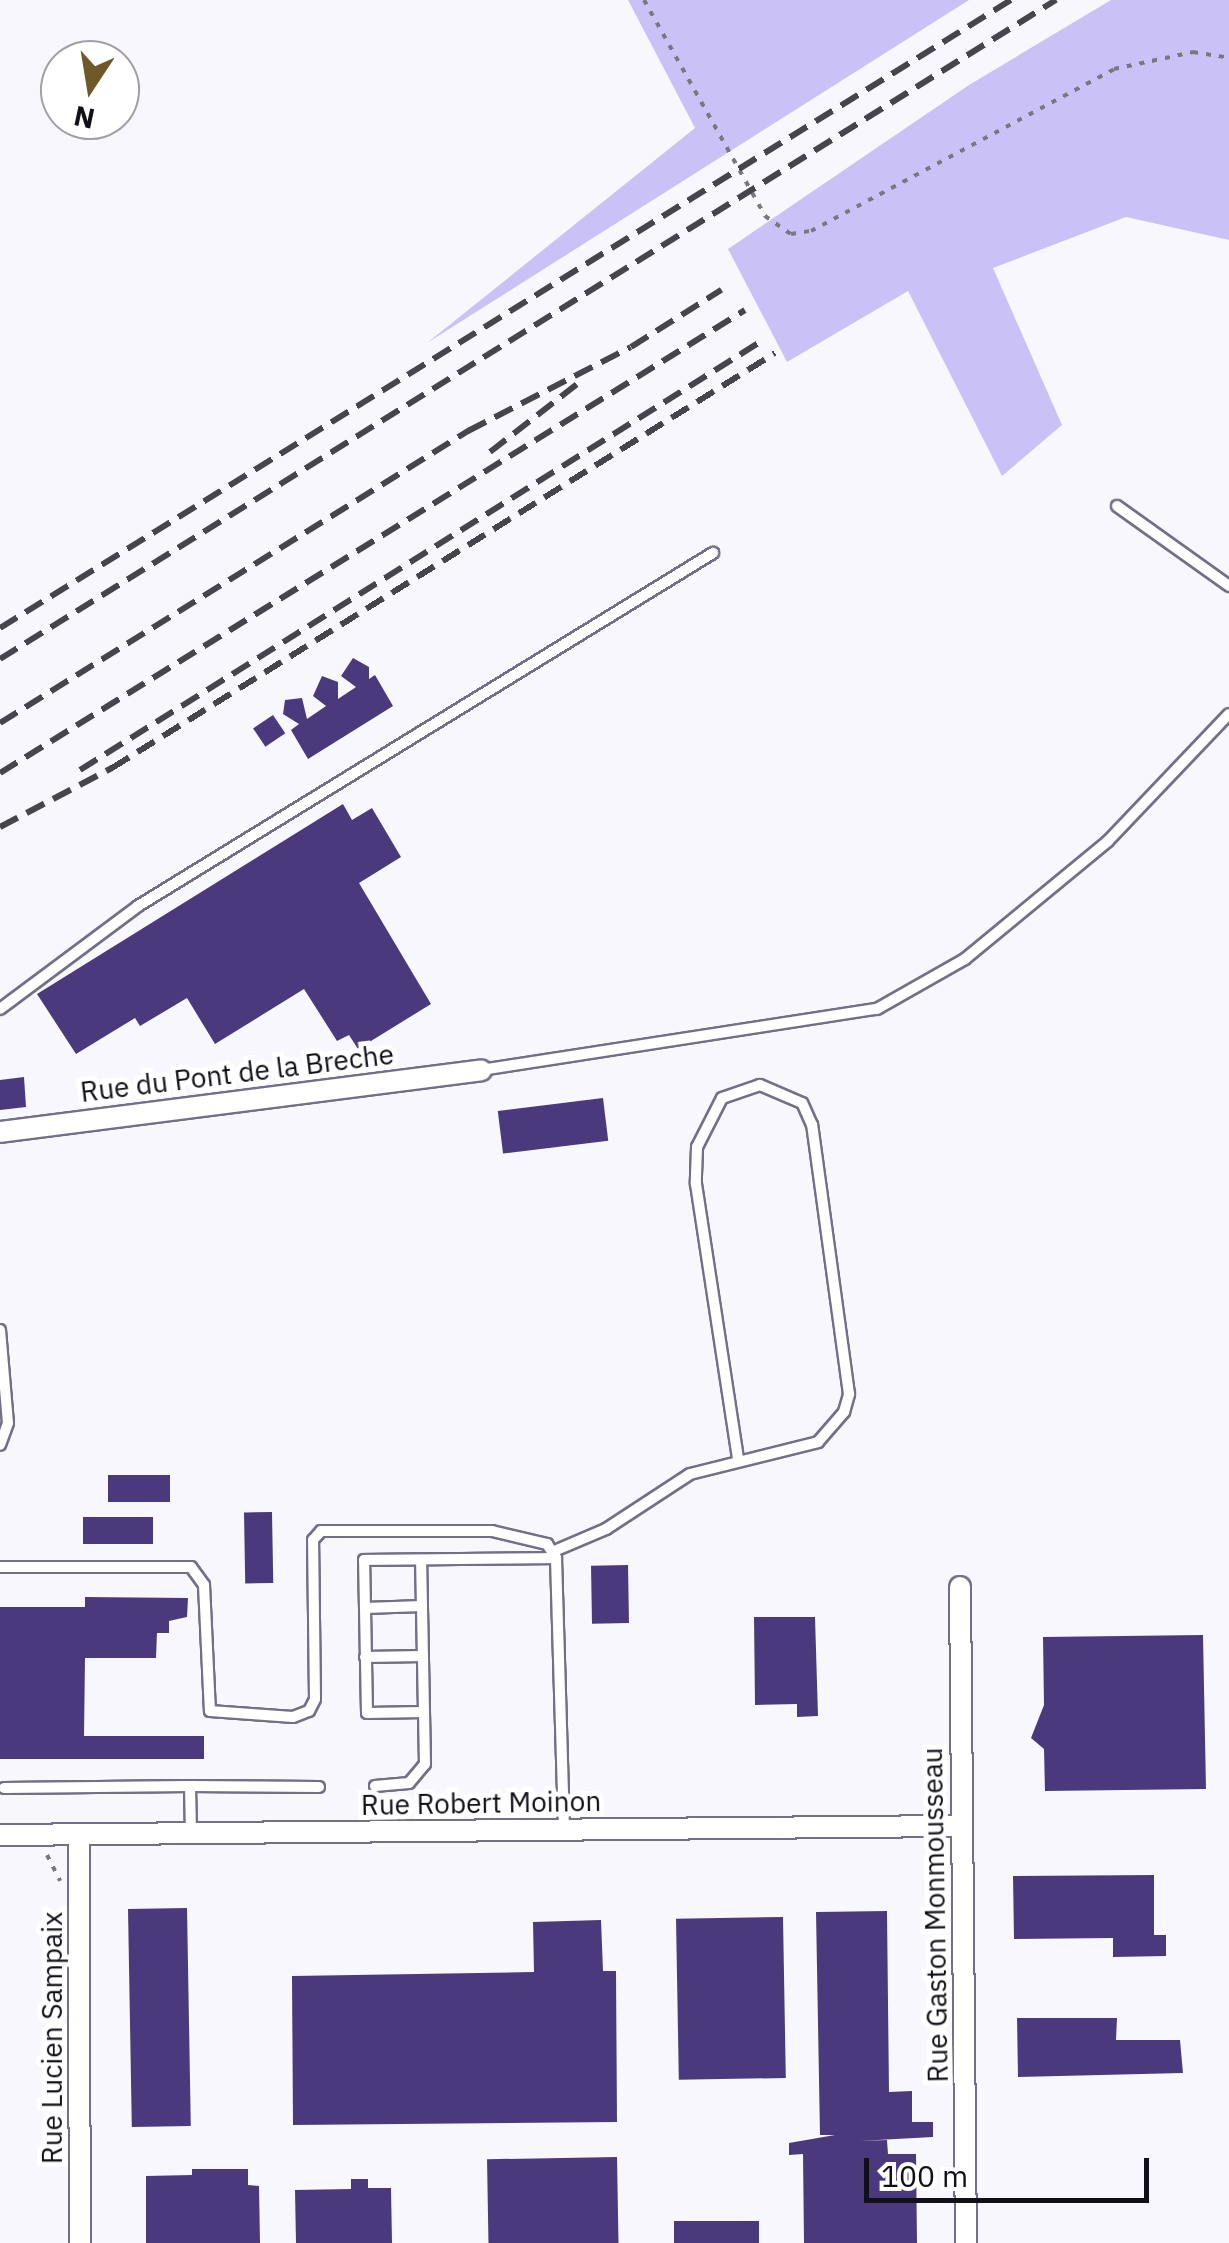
<!DOCTYPE html>
<style>
body{margin:0}
#map{position:relative;width:1229px;height:2243px;overflow:hidden;background:#f8f7fd;font-family:"IBM Plex Sans",sans-serif}
div>[style]{position:absolute}
[style*='--x']{left:calc(var(--x)*1px);top:calc(var(--y)*1px);width:calc(var(--w)*1px);rotate:calc(var(--a)*1deg)}
.green>*{inset:0;background:#cac2f6}
.building>*{inset:0;background:#4a3a7d;transform-origin:0 0}
.path>*{height:4px;margin-top:-2px;transform-origin:0;background:repeating-linear-gradient(90deg,#797880 0 5px,transparent 0 13px)}
.roads{filter:drop-shadow(2px 0 #736f88) drop-shadow(-2px 0 #736f88) drop-shadow(0 2px #736f88) drop-shadow(0 -2px #736f88)}
.lane>*{height:10px;margin:-5px;padding:0 5px;transform-origin:5px;border-radius:5px;background:#fff}
.street>*{height:20px;margin:-10px;padding:0 10px;transform-origin:10px;border-radius:10px;background:#fff}
.rail>*{height:6px;margin-top:-3px;transform-origin:0;background:repeating-linear-gradient(90deg,#46454e 0 20px,transparent 0 30px)}
span{translate:-50% -50%;white-space:nowrap;text-align:center;line-height:1.15;-webkit-text-stroke:10px #fff;paint-order:stroke}
.street-label{font-size:28px;color:#111019}
.north{position:absolute;left:40px;top:40px;width:100px;height:100px;box-sizing:border-box;background:#fff;border:2px solid #a09fa3;border-radius:50%;rotate:192deg;font-size:28px;font-weight:700;line-height:40px;text-align:center;color:#111019}
.north::after{content:'';display:block;margin:auto;width:35px;height:45px;background:#705829;clip-path:polygon(50% 0,100% 100%,50% 72%,0 100%)}
.scale{position:absolute;left:864px;top:2158px;width:285px;height:45px;box-sizing:border-box;border:5px solid #111019;border-top:0;padding-left:12px;font-size:30px;line-height:35px;white-space:nowrap;color:#111019;-webkit-text-stroke:8px #fff;paint-order:stroke}
</style>
<div id="map">
<div class="green">
<div style="clip-path:polygon(628px 0,969px 0,427px 343px,695px 128px)"></div>
<div style="clip-path:polygon(1111px 0,1229px 0,1229px 240px,1126px 217px,993px 268px,1062px 425px,1002px 476px,908px 291px,787px 362px,728px 249px,969px 85px)"></div>
</div>
<div class="building">
<div style="clip-path:polygon(353px 658px,369px 667px,369px 679px,375px 675px,393px 706px,308px 759px,291px 730px,299px 724px,283px 714px,285px 700px,302px 698px,307px 719px,326px 706px,313px 696px,322px 676px,338px 682px,338px 699px,356px 687px,341px 676px)"></div>
<div style="left:273px;top:715px;width:22px;height:24px;rotate:56deg"></div>
<div style="clip-path:polygon(343px 804px,352px 820px,372px 808px,401px 857px,359px 883px,431px 1004px,358px 1049px,349px 1035px,337px 1041px,304px 989px,215px 1044px,187px 998px,140px 1026px,135px 1018px,76px 1054px,37px 994px)"></div>
<div style="clip-path:polygon(24px 1077px,26px 1107px,0 1110px,0 1080px)"></div>
<div style="left:603px;top:1098px;width:43px;height:106px;rotate:83deg"></div>
<div style="left:170px;top:1475px;width:27px;height:62px;rotate:90deg"></div>
<div style="left:272px;top:1512px;width:71px;height:28px;rotate:89deg"></div>
<div style="left:153px;top:1517px;width:27px;height:70px;rotate:90deg"></div>
<div style="left:628px;top:1565px;width:58px;height:37px;rotate:89deg"></div>
<div style="clip-path:polygon(85px 1597px,188px 1598px,187px 1617px,169px 1621px,169px 1633px,157px 1633px,156px 1658px,85px 1658px,84px 1736px,204px 1736px,204px 1759px,0 1759px,0 1607px,85px 1607px)"></div>
<div style="clip-path:polygon(754px 1617px,815px 1617px,818px 1716px,797px 1717px,797px 1704px,755px 1705px)"></div>
<div style="clip-path:polygon(1203px 1635px,1206px 1789px,1045px 1791px,1044px 1749px,1031px 1738px,1044px 1705px,1043px 1637px)"></div>
<div style="clip-path:polygon(1154px 1875px,1154px 1935px,1166px 1935px,1166px 1956px,1113px 1957px,1113px 1938px,1014px 1939px,1013px 1876px)"></div>
<div style="left:187px;top:1908px;width:218px;height:59px;rotate:89deg"></div>
<div style="clip-path:polygon(887px 1911px,889px 2092px,912px 2091px,912px 2122px,933px 2122px,933px 2137px,859px 2141px,887px 2140px,888px 2154px,916px 2154px,917px 2243px,804px 2243px,803px 2154px,789px 2155px,789px 2143px,835px 2135px,820px 2135px,816px 1912px)"></div>
<div style="left:783px;top:1917px;width:161px;height:107px;rotate:89deg"></div>
<div style="clip-path:polygon(601px 1920px,603px 1971px,616px 1971px,617px 2122px,293px 2125px,292px 1976px,534px 1972px,533px 1922px)"></div>
<div style="clip-path:polygon(1017px 2018px,1117px 2018px,1116px 2040px,1180px 2040px,1183px 2073px,1018px 2077px)"></div>
<div style="left:617px;top:2157px;width:86px;height:130px;rotate:89deg"></div>
<div style="clip-path:polygon(192px 2169px,248px 2169px,248px 2185px,259px 2186px,260px 2243px,146px 2243px,146px 2176px,192px 2175px)"></div>
<div style="clip-path:polygon(351px 2179px,368px 2179px,368px 2188px,391px 2188px,392px 2243px,296px 2243px,295px 2190px,351px 2189px)"></div>
<div style="left:759px;top:2221px;width:22px;height:85px;rotate:90deg"></div>
</div>
<div class="path">
<div style="--x:644;--y:0;--w:248;--a:60.7"></div>
<div style="--x:765;--y:216;--w:32;--a:35"></div>
<div style="--x:791;--y:234;--w:20;--a:-9"></div>
<div style="--x:811;--y:231;--w:344;--a:-28.1"></div>
<div style="--x:1114;--y:69;--w:81;--a:-12.1"></div>
<div style="--x:1193;--y:52;--w:36;--a:9"></div>
<div style="--x:47;--y:1855;--w:29;--a:63"></div>
</div>
<div class="roads">
<div class="lane">
<div style="--x:1117;--y:506;--w:138;--a:35.5"></div>
<div style="--x:0;--y:1009;--w:172;--a:-36.7"></div>
<div style="--x:138;--y:906;--w:675;--a:-31.55"></div>
<div style="--x:481;--y:1070;--w:401;--a:-8.8"></div>
<div style="--x:877;--y:1009;--w:101;--a:-29.6"></div>
<div style="--x:965;--y:959;--w:185;--a:-39.5"></div>
<div style="--x:1108;--y:841;--w:175;--a:-46.4"></div>
<div style="--x:0;--y:1330;--w:93;--a:85.1"></div>
<div style="--x:8;--y:1423;--w:23;--a:110"></div>
<div style="--x:552;--y:1552;--w:59;--a:-23.1"></div>
<div style="--x:606;--y:1529;--w:100;--a:-33.2"></div>
<div style="--x:690;--y:1474;--w:132;--a:-14"></div>
<div style="--x:818;--y:1442;--w:40;--a:-49"></div>
<div style="--x:844;--y:1412;--w:19;--a:-74"></div>
<div style="--x:849;--y:1394;--w:272;--a:-97.8"></div>
<div style="--x:812;--y:1125;--w:24;--a:-114"></div>
<div style="--x:802;--y:1103;--w:46;--a:-156.8"></div>
<div style="--x:760;--y:1085;--w:40;--a:161.1"></div>
<div style="--x:722;--y:1098;--w:55;--a:117"></div>
<div style="--x:697;--y:1147;--w:37;--a:92"></div>
<div style="--x:696;--y:1184;--w:277;--a:81.3"></div>
<div style="--x:0;--y:1567;--w:191;--a:0"></div>
<div style="--x:191;--y:1567;--w:22;--a:54"></div>
<div style="--x:204;--y:1585;--w:126;--a:87.3"></div>
<div style="--x:210;--y:1711;--w:83;--a:4.1"></div>
<div style="--x:293;--y:1717;--w:17;--a:-21"></div>
<div style="--x:309;--y:1711;--w:13;--a:-63"></div>
<div style="--x:315;--y:1699;--w:159;--a:-90.7"></div>
<div style="--x:313;--y:1540;--w:12;--a:-48"></div>
<div style="--x:321;--y:1531;--w:171;--a:0"></div>
<div style="--x:492;--y:1531;--w:57;--a:13.3"></div>
<div style="--x:547;--y:1544;--w:17;--a:57"></div>
<div style="--x:556;--y:1558;--w:271;--a:88.3"></div>
<div style="--x:365;--y:1608;--w:57;--a:-2"></div>
<div style="--x:365;--y:1657;--w:58;--a:-1"></div>
<div style="--x:424;--y:1712;--w:57;--a:179"></div>
<div style="--x:367;--y:1713;--w:153;--a:-91.1"></div>
<div style="--x:364;--y:1560;--w:192;--a:-0.6"></div>
<div style="--x:190;--y:1786;--w:129;--a:0.4"></div>
<div style="--x:375;--y:1786;--w:34;--a:-5"></div>
<div style="--x:409;--y:1783;--w:25;--a:-50"></div>
<div style="--x:425;--y:1764;--w:204;--a:-91.1"></div>
<div style="--x:4;--y:1788;--w:186;--a:-0.6"></div>
<div style="--x:190;--y:1786;--w:47;--a:88.8"></div>
</div>
<div class="street">
<div style="--x:0;--y:1132;--w:485;--a:-7.3"></div>
<div style="--x:960;--y:1587;--w:656;--a:89.48"></div>
<div style="--x:79;--y:1834;--w:409;--a:89.9"></div>
<div style="--x:0;--y:1835;--w:962;--a:-0.54"></div>
</div>
</div>
<div class="rail">
<div style="--x:490;--y:452;--w:110;--a:-38"></div>
<div style="--x:0;--y:628;--w:1190;--a:-31.85"></div>
<div style="--x:0;--y:659;--w:1245;--a:-31.97"></div>
<div style="--x:0;--y:723;--w:552;--a:-31.96"></div>
<div style="--x:468;--y:431;--w:183;--a:-27.3"></div>
<div style="--x:631;--y:347;--w:107;--a:-32.3"></div>
<div style="--x:80;--y:770;--w:807;--a:-32.19"></div>
<div style="--x:0;--y:773;--w:877;--a:-31.86"></div>
<div style="--x:0;--y:827;--w:127;--a:-27.8"></div>
<div style="--x:112;--y:768;--w:782;--a:-32.04"></div>
</div>
<div class="street-label">
<span style="left:237px;top:1073px;rotate:-7deg">Rue du Pont de la Breche</span>
<span style="left:481px;top:1803px;rotate:-1deg">Rue Robert Moinon</span>
<span style="left:935px;top:1915px;rotate:-91deg">Rue Gaston Monmousseau</span>
<span style="left:52px;top:2038px;rotate:-90deg">Rue Lucien Sampaix</span>
</div>
<div class="north">N</div>
<div class="scale">100 m</div>
</div>
